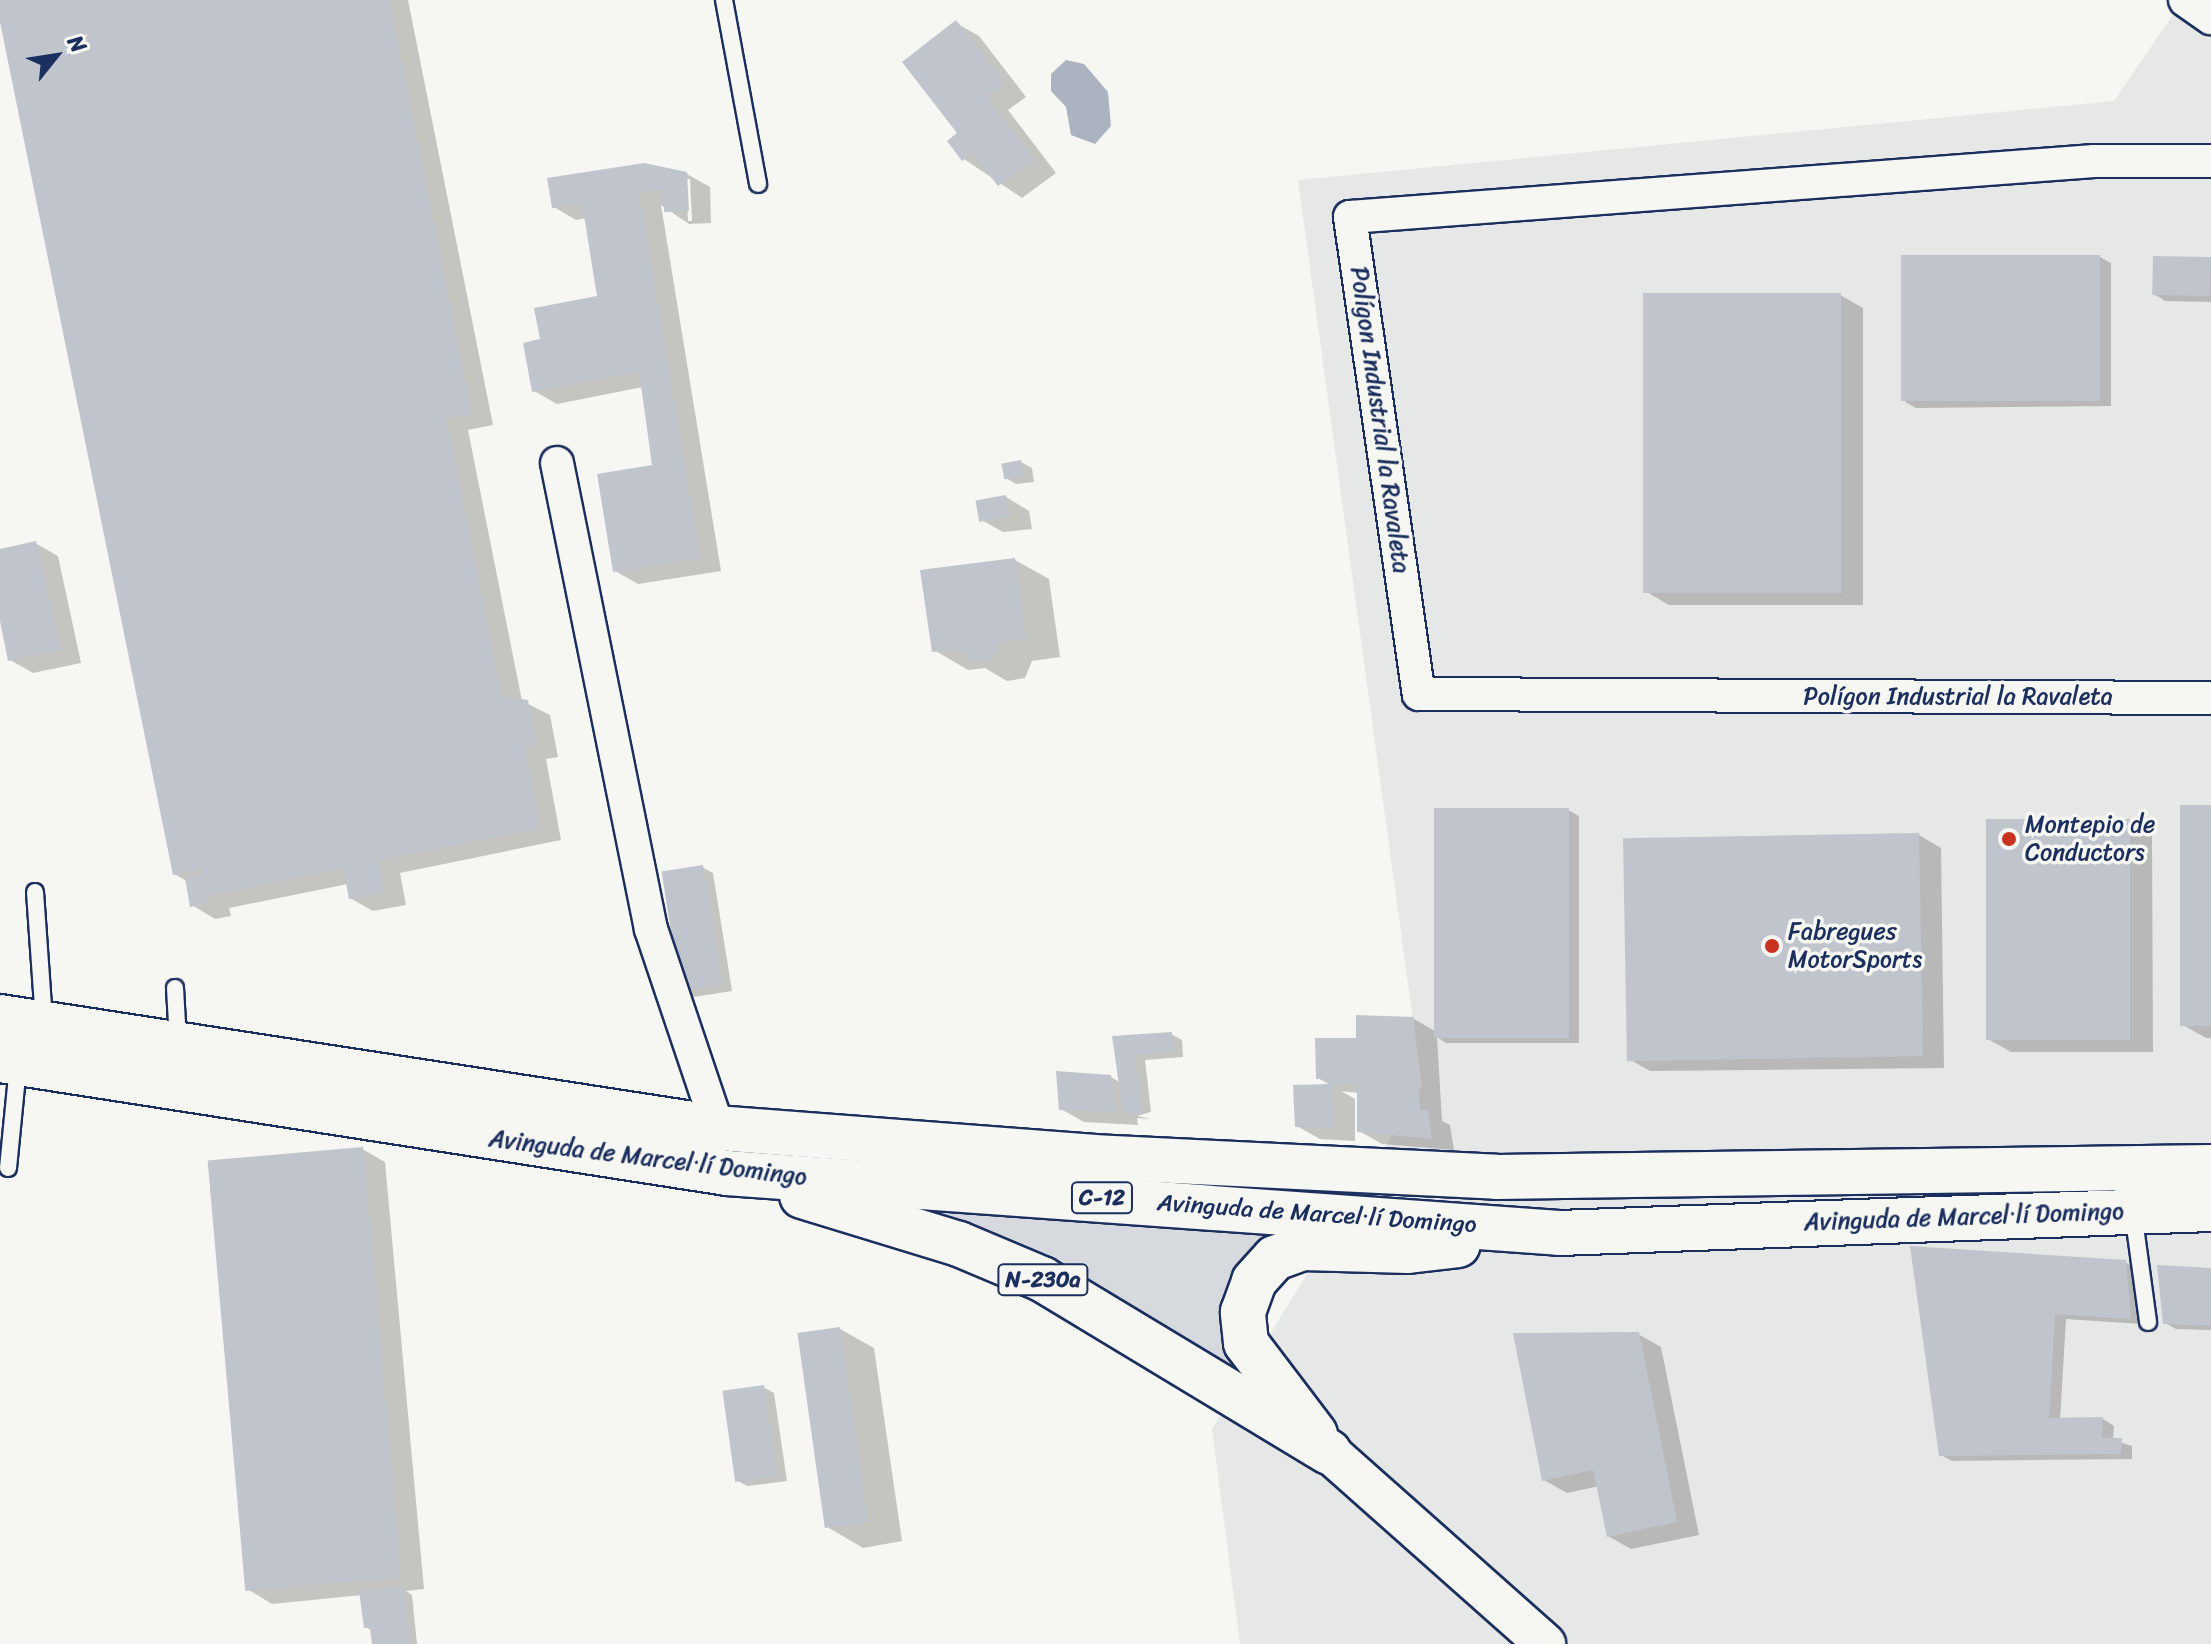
<!DOCTYPE html>
<meta charset="utf-8">
<style>
body{margin:0}
#map{position:relative;width:2211px;height:1644px;overflow:hidden;background:#f6f6f2;font-family:Sriracha,sans-serif}
div>[style]{position:absolute}
[style*='--x']{left:calc(var(--x)*1px);top:calc(var(--y)*1px);width:calc(var(--w)*1px);rotate:calc(var(--a)*1deg)}
.built>*{inset:0;background:#e6e7e7}
.green>*{inset:0;background:#d6d9dd}
.water>*{inset:0;background:#abb2c0}
.shadow>*{inset:0;background:#0003}
.building>*{inset:0;background:#c0c4cd;transform-origin:0 0}
.roads{filter:drop-shadow(2px 0 #1b2f5e) drop-shadow(-2px 0 #1b2f5e) drop-shadow(0 2px #1b2f5e) drop-shadow(0 -2px #1b2f5e)}
.service>*{height:16px;margin:-8px;padding:0 8px;transform-origin:8px;border-radius:8px;background:#f6f6f2}
.minor>*{height:32px;margin:-16px;padding:0 16px;transform-origin:16px;border-radius:16px;background:#f6f6f2}
.tertiary>*{height:40px;margin:-20px;padding:0 20px;transform-origin:20px;border-radius:20px;background:#f6f6f2}
.primary>*{height:44px;margin:-22px;padding:0 22px;transform-origin:22px;border-radius:22px;background:#f6f6f2}
.dots>*{width:22px;height:22px;translate:-50% -50%;box-sizing:border-box;border:4px solid #f6f6f2;border-radius:50%}
span{translate:-50% -50%;white-space:nowrap;text-align:center;line-height:1.15;-webkit-text-stroke:7px #f6f6f2;paint-order:stroke}
.shield-label span{padding:2px 6px;background:#f6f6f2;border:2px solid;border-radius:6px;-webkit-text-stroke-width:0}
.shield-label{font-size:22px;color:#1b2f5e;font-weight:700}
.street-label{font-size:24px;color:#1b2f5e}
.poi-label{font-size:24px;color:#1b2f5e}
.left{translate:0 -50%;text-align:left}
.north{position:absolute;left:16px;top:16px;width:80px;height:80px;-webkit-text-stroke:6px #f6f6f2;paint-order:stroke;rotate:60deg;font-size:22px;font-weight:700;line-height:32px;text-align:center;color:#1b2f5e}
.north::after{content:'';display:block;margin:auto;width:28px;height:36px;background:#1b2f5e;clip-path:polygon(50% 0,100% 100%,50% 72%,0 100%)}
</style>
<div id="map">
<div class="built">
<div style="clip-path:polygon(2183px 0,2211px 0,2211px 1644px,1240px 1644px,1212px 1429px,1422px 1086px,1298px 180px,2114px 101px)"></div>
</div>
<div class="green">
<div style="clip-path:polygon(869px 1200px,1293px 1231px,1256px 1253px,1275px 1407px)"></div>
</div>
<div class="water">
<div style="clip-path:polygon(1066px 60px,1084px 64px,1108px 92px,1111px 126px,1095px 144px,1071px 135px,1066px 107px,1051px 91px,1051px 74px)"></div>
</div>
<div class="shadow">
<div style="clip-path:polygon(0 0,408px 0,493px 425px,468px 430px,522px 701px,550px 715px,558px 757px,546px 759px,561px 840px,400px 873px,406px 905px,373px 911px,350px 898px,348px 884px,229px 908px,231px 916px,215px 919px,192px 905px,187px 881px,174px 874px)"></div>
<div style="clip-path:polygon(956px 23px,979px 36px,1026px 97px,1008px 110px,1056px 173px,1022px 198px,964px 159px)"></div>
<div style="clip-path:polygon(evenodd,687px 174px,710px 187px,711px 223px,689px 224px,661px 205px,721px 571px,638px 584px,615px 571px,654px 467px,643px 387px,557px 404px,534px 391px,542px 341px,600px 297px,586px 218px,576px 220px,554px 207px,687px 174px,686px 179px,690px 179px,692px 221px,688px 221px,686px 179px)"></div>
<div style="clip-path:polygon(2100px 257px,2111px 263px,2111px 406px,1916px 408px,1905px 402px)"></div>
<div style="clip-path:polygon(2211px 259px,2211px 302px,2165px 301px,2154px 294px)"></div>
<div style="clip-path:polygon(1840px 295px,1863px 308px,1863px 605px,1669px 605px,1647px 592px)"></div>
<div style="clip-path:polygon(1021px 462px,1032px 468px,1034px 482px,1016px 484px,1006px 478px)"></div>
<div style="clip-path:polygon(1006px 497px,1029px 511px,1032px 529px,1003px 532px,980px 519px)"></div>
<div style="clip-path:polygon(35px 543px,58px 556px,81px 663px,33px 673px,10px 660px,0 612px,0 551px)"></div>
<div style="clip-path:polygon(1015px 560px,1049px 579px,1060px 657px,1032px 661px,1025px 678px,1007px 681px,985px 668px,968px 670px,934px 650px)"></div>
<div style="clip-path:polygon(2211px 807px,2211px 1038px,2206px 1038px,2183px 1025px)"></div>
<div style="clip-path:polygon(1568px 810px,1579px 816px,1579px 1043px,1446px 1043px,1437px 1037px,1442px 1121px,1450px 1125px,1454px 1150px,1382px 1144px,1359px 1131px,1359px 1093px,1341px 1091px,1355px 1099px,1355px 1141px,1320px 1139px,1297px 1126px,1332px 1086px,1318px 1078px,1358px 1040px,1414px 1019px,1435px 1031px)"></div>
<div style="clip-path:polygon(2129px 821px,2152px 834px,2153px 1052px,2011px 1052px,1988px 1039px)"></div>
<div style="clip-path:polygon(1919px 835px,1941px 848px,1944px 1068px,1650px 1071px,1627px 1058px)"></div>
<div style="clip-path:polygon(702px 867px,713px 873px,732px 991px,694px 997px,684px 991px)"></div>
<div style="clip-path:polygon(1171px 1034px,1182px 1040px,1183px 1057px,1145px 1060px,1151px 1112px,1137px 1116px,1151px 1119px,1137px 1118px,1138px 1125px,1084px 1122px,1061px 1109px,1111px 1077px,1121px 1083px,1114px 1038px)"></div>
<div style="clip-path:polygon(362px 1149px,385px 1162px,424px 1589px,406px 1591px,412px 1595px,417px 1644px,374px 1644px,373px 1631px,365px 1627px,362px 1595px,272px 1604px,249px 1590px)"></div>
<div style="clip-path:polygon(1912px 1248px,2125px 1262px,2136px 1268px,2141px 1324px,2066px 1319px,2060px 1420px,2103px 1419px,2114px 1426px,2113px 1440px,2132px 1446px,2132px 1459px,1952px 1461px,1941px 1455px)"></div>
<div style="clip-path:polygon(2211px 1270px,2211px 1330px,2176px 1329px,2165px 1323px)"></div>
<div style="clip-path:polygon(840px 1329px,874px 1348px,902px 1541px,863px 1548px,829px 1528px)"></div>
<div style="clip-path:polygon(1638px 1334px,1661px 1347px,1699px 1535px,1631px 1549px,1608px 1536px,1599px 1486px,1567px 1493px,1544px 1480px)"></div>
<div style="clip-path:polygon(763px 1387px,774px 1393px,787px 1481px,747px 1486px,736px 1480px)"></div>
</div>
<div class="building">
<div style="clip-path:polygon(0 0,389px 0,471px 413px,446px 418px,501px 696px,528px 700px,536px 745px,524px 746px,540px 828px,378px 861px,384px 893px,349px 899px,343px 868px,207px 896px,209px 904px,190px 907px,185px 878px,203px 875px,202px 869px,173px 875px,0 22px)"></div>
<div style="clip-path:polygon(956px 20px,1004px 83px,986px 97px,1034px 160px,998px 186px,972px 153px,962px 161px,947px 141px,957px 133px,902px 62px)"></div>
<div style="clip-path:polygon(644px 163px,687px 172px,689px 211px,664px 212px,664px 190px,639px 193px,700px 558px,613px 572px,597px 474px,652px 465px,639px 371px,532px 392px,523px 343px,540px 339px,534px 308px,597px 296px,582px 203px,552px 208px,547px 178px)"></div>
<div style="left:2100px;top:255px;width:146px;height:199px;rotate:90deg"></div>
<div style="left:2153px;top:256px;width:58px;height:39px;rotate:1deg"></div>
<div style="left:1841px;top:293px;width:300px;height:198px;rotate:90deg"></div>
<div style="left:1021px;top:460px;width:16px;height:20px;rotate:79deg"></div>
<div style="left:1006px;top:495px;width:22px;height:31px;rotate:80deg"></div>
<div style="clip-path:polygon(36px 541px,60px 650px,8px 661px,0 621px,0 549px)"></div>
<div style="clip-path:polygon(1015px 558px,1026px 638px,998px 643px,991px 660px,971px 662px,959px 649px,932px 652px,920px 570px)"></div>
<div style="left:2211px;top:805px;width:221px;height:31px;rotate:90deg"></div>
<div style="left:1434px;top:808px;width:135px;height:230px"></div>
<div style="left:1986px;top:819px;width:144px;height:221px"></div>
<div style="left:1919px;top:833px;width:223px;height:296px;rotate:89deg"></div>
<div style="left:703px;top:865px;width:121px;height:42px;rotate:81deg"></div>
<div style="clip-path:polygon(1356px 1015px,1414px 1017px,1420px 1110px,1428px 1110px,1432px 1139px,1357px 1132px,1357px 1083px,1332px 1084px,1333px 1129px,1295px 1127px,1293px 1085px,1329px 1084px,1328px 1079px,1316px 1079px,1315px 1038px,1356px 1038px)"></div>
<div style="clip-path:polygon(1172px 1032px,1173px 1051px,1135px 1055px,1141px 1114px,1123px 1113px,1112px 1036px)"></div>
<div style="clip-path:polygon(1056px 1071px,1111px 1075px,1116px 1113px,1059px 1110px)"></div>
<div style="left:363px;top:1147px;width:432px;height:156px;rotate:85deg"></div>
<div style="clip-path:polygon(1910px 1246px,2126px 1260px,2131px 1319px,2055px 1314px,2049px 1418px,2103px 1417px,2102px 1438px,2122px 1438px,2121px 1454px,1939px 1456px)"></div>
<div style="clip-path:polygon(2157px 1265px,2211px 1268px,2211px 1326px,2163px 1324px)"></div>
<div style="left:840px;top:1327px;width:197px;height:43px;rotate:82deg"></div>
<div style="clip-path:polygon(1639px 1332px,1677px 1522px,1607px 1537px,1593px 1470px,1542px 1481px,1513px 1333px)"></div>
<div style="left:764px;top:1385px;width:92px;height:42px;rotate:82deg"></div>
<div style="clip-path:polygon(402px 1586px,410px 1644px,372px 1644px,370px 1627px,364px 1628px,359px 1591px)"></div>
</div>
<div class="roads">
<div class="service">
<div style="--x:724;--y:0;--w:187;--a:79.5"></div>
<div style="--x:35;--y:892;--w:130;--a:86"></div>
<div style="--x:175;--y:988;--w:54;--a:86.8"></div>
<div style="--x:8;--y:1168;--w:102;--a:-84.4"></div>
<div style="--x:2133;--y:1212;--w:111;--a:82.2"></div>
</div>
<div class="minor">
<div style="--x:2185;--y:0;--w:32;--a:35"></div>
<div style="--x:2211;--y:161;--w:117;--a:180"></div>
<div style="--x:2094;--y:161;--w:746;--a:175.7"></div>
<div style="--x:1350;--y:217;--w:482;--a:81.8"></div>
<div style="--x:1419;--y:694;--w:792;--a:0.29"></div>
<div style="--x:557;--y:463;--w:475;--a:78.6"></div>
<div style="--x:651;--y:929;--w:210;--a:71.4"></div>
</div>
<div class="tertiary">
<div style="--x:1329;--y:1452;--w:289;--a:41.6"></div>
</div>
<div class="primary">
<div style="--x:0;--y:1017;--w:727;--a:8.79"></div>
<div style="--x:718;--y:1128;--w:376;--a:4.4"></div>
<div style="--x:1093;--y:1157;--w:404;--a:2.8"></div>
<div style="--x:1497;--y:1177;--w:714;--a:-0.8"></div>
<div style="--x:0;--y:1060;--w:736;--a:8.83"></div>
<div style="--x:727;--y:1173;--w:834;--a:4.12"></div>
<div style="--x:1559;--y:1233;--w:652;--a:-2.11"></div>
<div style="--x:802;--y:1196;--w:164;--a:17"></div>
<div style="--x:959;--y:1244;--w:90;--a:22.9"></div>
<div style="--x:1042;--y:1279;--w:335;--a:31.1"></div>
<div style="--x:1315;--y:1434;--w:114;--a:-127.2"></div>
<div style="--x:1246;--y:1343;--w:31;--a:-96"></div>
<div style="--x:1243;--y:1312;--w:33;--a:-70"></div>
<div style="--x:1254;--y:1281;--w:31;--a:-48"></div>
<div style="--x:1275;--y:1258;--w:30;--a:-20"></div>
<div style="--x:1303;--y:1248;--w:105;--a:1.6"></div>
<div style="--x:1408;--y:1251;--w:50;--a:-6.8"></div>
</div>
</div>
<div class="dots">
<div style="left:2009px;top:839px;background:#c8321e"></div>
<div style="left:1772px;top:946px;background:#c8321e"></div>
</div>
<div class="shield-label">
<span style="left:1102px;top:1198px">C-12</span>
<span style="left:1043px;top:1280px">N-230a</span>
</div>
<div class="street-label">
<span style="left:1380px;top:420px;rotate:82deg">Polígon Industrial la Ravaleta</span>
<span style="left:1958px;top:697px">Polígon Industrial la Ravaleta</span>
<span style="left:648px;top:1158px;rotate:7deg">Avinguda de Marcel·lí Domingo</span>
<span style="left:1317px;top:1214px;rotate:4deg">Avinguda de Marcel·lí Domingo</span>
<span style="left:1964px;top:1217px;rotate:-2deg">Avinguda de Marcel·lí Domingo</span>
</div>
<div class="poi-label">
<span class="left" style="left:2025px;top:839px">Montepio de<br>Conductors</span>
<span class="left" style="left:1788px;top:946px">Fabregues<br>MotorSports</span>
</div>
<div class="north">N</div>
</div>
